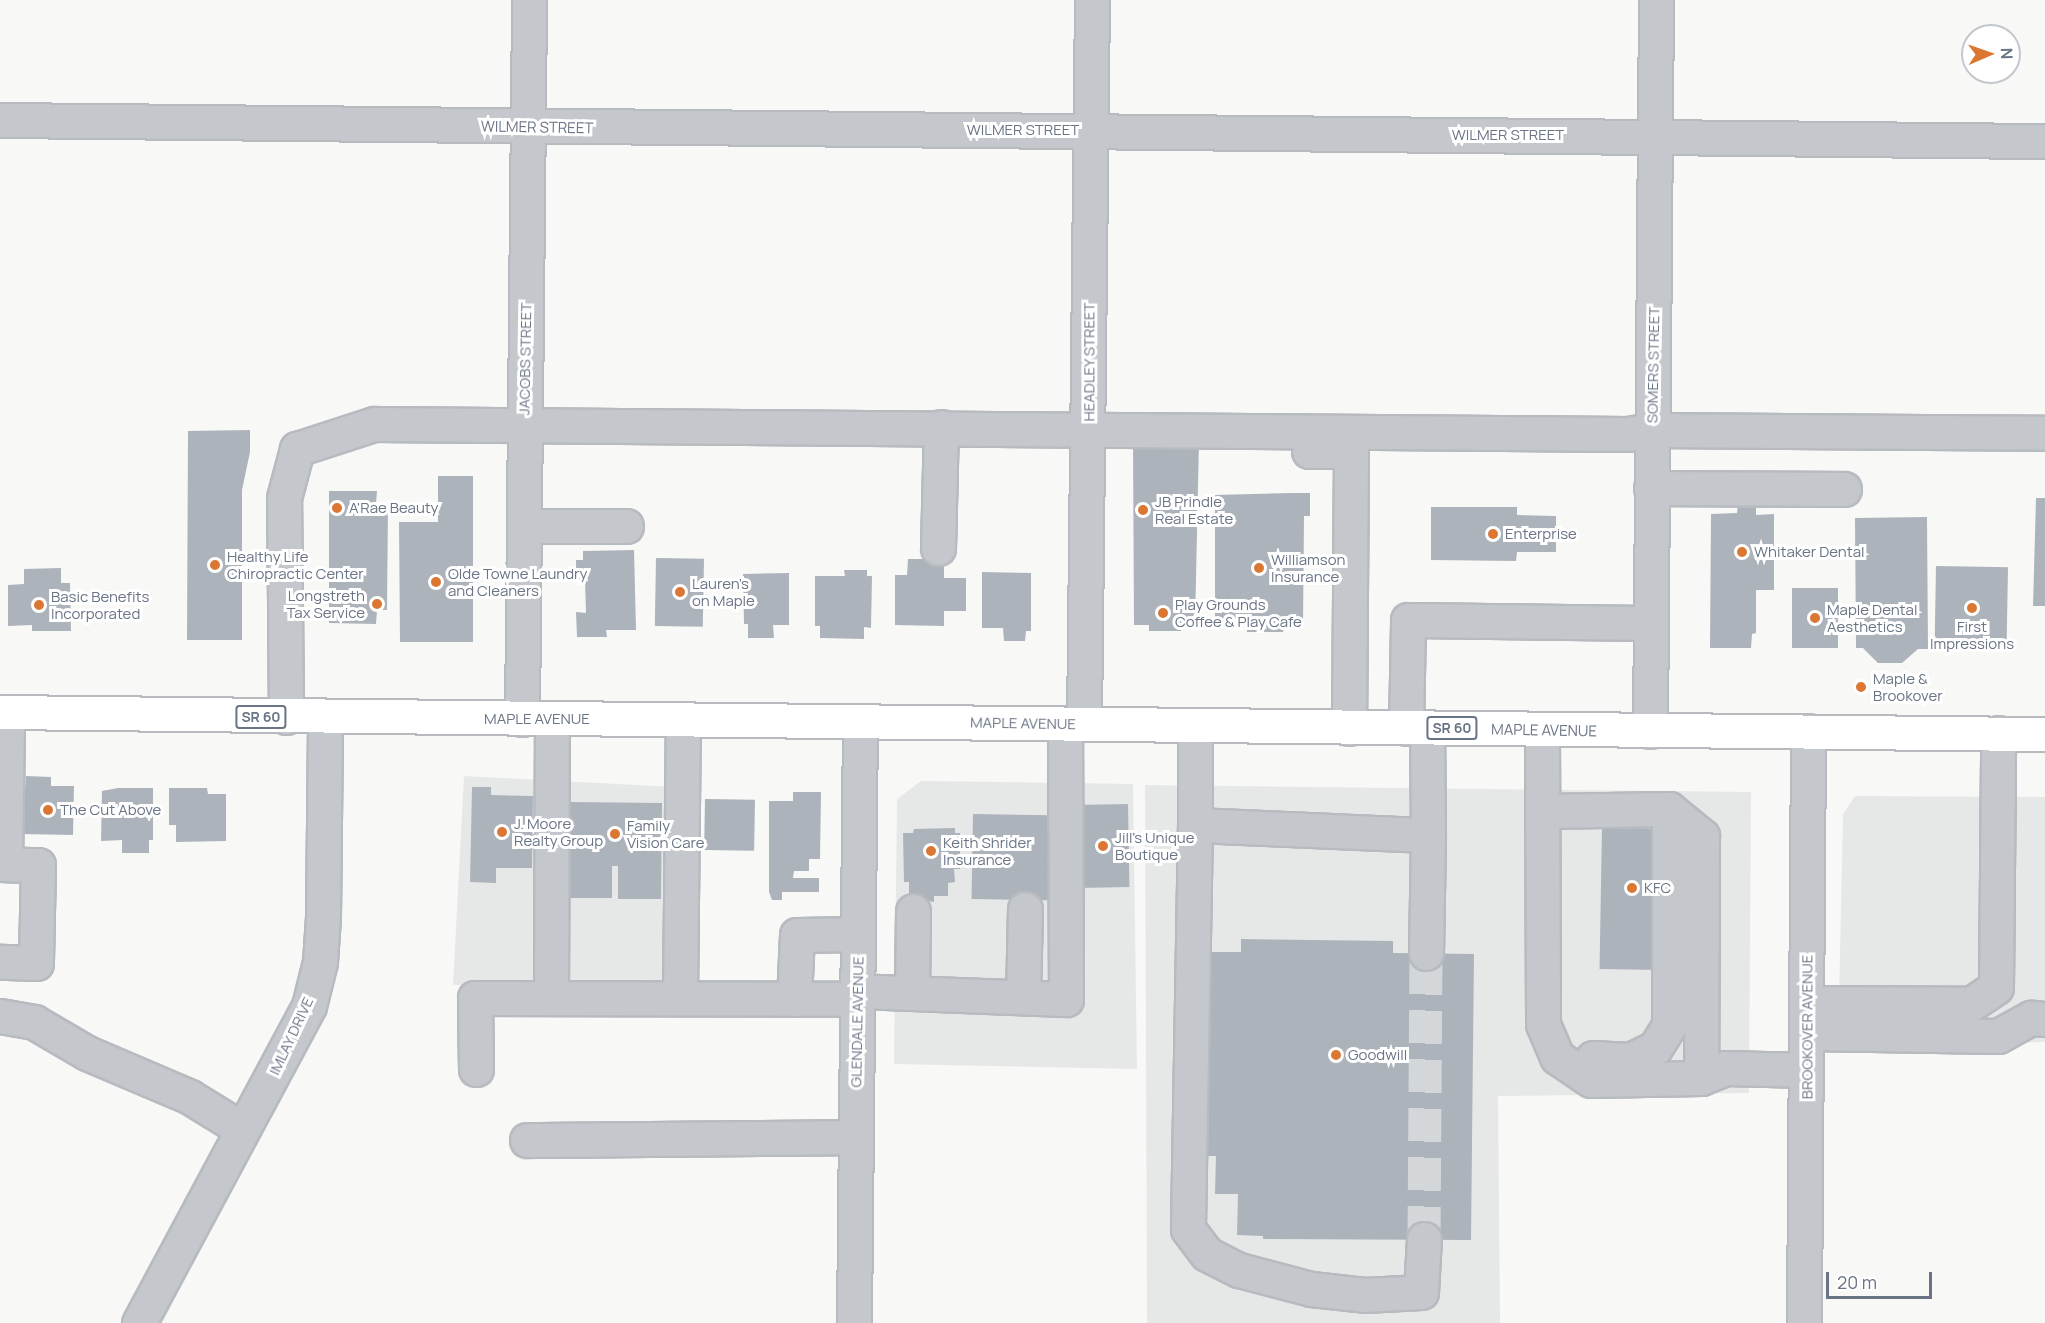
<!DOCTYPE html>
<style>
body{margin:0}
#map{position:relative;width:2045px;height:1323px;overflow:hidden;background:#f8f8f6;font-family:Manrope,sans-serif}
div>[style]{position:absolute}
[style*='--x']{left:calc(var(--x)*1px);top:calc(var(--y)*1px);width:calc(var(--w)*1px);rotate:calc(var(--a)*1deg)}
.built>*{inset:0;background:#e6e7e7;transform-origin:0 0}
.building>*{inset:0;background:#adb3ba;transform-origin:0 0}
.minor-tunnel>*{height:33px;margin-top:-16.5px;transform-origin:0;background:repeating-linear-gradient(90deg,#d4d7da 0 33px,transparent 0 49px)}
.roads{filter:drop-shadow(2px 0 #b7babf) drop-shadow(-2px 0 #b7babf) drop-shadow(0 2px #b7babf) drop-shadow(0 -2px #b7babf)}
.minor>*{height:33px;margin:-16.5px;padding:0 16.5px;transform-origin:16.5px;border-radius:16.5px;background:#c4c7cb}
.major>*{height:33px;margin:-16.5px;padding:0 16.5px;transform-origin:16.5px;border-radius:16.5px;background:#fff}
.dots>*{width:16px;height:16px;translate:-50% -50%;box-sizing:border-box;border:3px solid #fff;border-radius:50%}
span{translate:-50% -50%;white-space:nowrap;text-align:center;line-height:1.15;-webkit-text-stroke:6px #fff;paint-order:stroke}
.shield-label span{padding:2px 4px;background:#fff;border:2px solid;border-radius:4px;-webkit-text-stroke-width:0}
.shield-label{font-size:14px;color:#697485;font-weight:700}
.street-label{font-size:15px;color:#697485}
.poi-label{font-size:15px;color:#697485}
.left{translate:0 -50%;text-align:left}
.right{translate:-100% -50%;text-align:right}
.north{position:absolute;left:1961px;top:24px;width:60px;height:60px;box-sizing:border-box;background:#fff;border:2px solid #c3c7ce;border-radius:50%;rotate:88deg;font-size:16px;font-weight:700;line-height:24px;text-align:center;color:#697485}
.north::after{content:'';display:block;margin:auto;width:21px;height:27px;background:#db7733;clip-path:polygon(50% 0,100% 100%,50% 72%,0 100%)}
.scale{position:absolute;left:1826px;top:1272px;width:106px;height:27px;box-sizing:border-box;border:3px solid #697485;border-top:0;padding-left:8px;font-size:18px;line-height:21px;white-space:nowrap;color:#697485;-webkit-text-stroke:4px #fff;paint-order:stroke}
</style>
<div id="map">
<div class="built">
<div style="left:464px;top:776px;width:210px;height:209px;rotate:3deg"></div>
<div style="clip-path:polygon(921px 781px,1133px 784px,1137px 1069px,894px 1064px,897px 799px)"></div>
<div style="clip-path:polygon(1145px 785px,1751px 792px,1749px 1093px,1498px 1096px,1500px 1323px,1147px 1323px)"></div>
<div style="clip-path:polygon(1855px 796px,2045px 797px,2045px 1042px,1838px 1047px,1843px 814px)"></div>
</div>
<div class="building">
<div style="clip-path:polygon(250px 430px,250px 452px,242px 490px,242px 640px,187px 640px,188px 431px)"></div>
<div style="clip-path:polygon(1199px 440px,1195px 624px,1181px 624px,1181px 631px,1149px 631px,1149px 625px,1134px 625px,1133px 441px)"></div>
<div style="clip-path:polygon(438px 476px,473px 476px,473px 642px,400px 642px,399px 522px,438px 522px)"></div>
<div style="clip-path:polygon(329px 491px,377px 491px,376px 504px,388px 504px,387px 610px,377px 610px,376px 624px,329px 623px)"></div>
<div style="clip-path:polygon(1294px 493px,1310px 493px,1310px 516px,1304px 516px,1303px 627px,1284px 627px,1283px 632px,1247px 632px,1247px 620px,1215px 620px,1215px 495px)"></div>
<div style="clip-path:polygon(2036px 498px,2045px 498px,2045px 606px,2033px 606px)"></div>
<div style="clip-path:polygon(1738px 504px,1756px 505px,1756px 515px,1774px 514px,1774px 590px,1756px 590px,1756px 633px,1752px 634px,1751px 648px,1710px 648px,1711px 514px,1737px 513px)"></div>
<div style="clip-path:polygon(1431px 507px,1517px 507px,1517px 515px,1556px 516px,1556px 552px,1517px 552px,1516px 561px,1431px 560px)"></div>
<div style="clip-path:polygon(1927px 517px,1928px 649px,1918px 649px,1902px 663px,1878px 663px,1863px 648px,1856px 648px,1855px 518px)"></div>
<div style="clip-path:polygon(634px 550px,636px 630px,606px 630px,607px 637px,577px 637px,576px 612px,586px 613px,585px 580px,576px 581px,576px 560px,583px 560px,583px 551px)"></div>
<div style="left:656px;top:558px;width:48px;height:68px;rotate:1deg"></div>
<div style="clip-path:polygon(908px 559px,944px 559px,944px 578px,966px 578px,966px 611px,944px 611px,944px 626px,895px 625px,895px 575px,907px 575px)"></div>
<div style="left:1936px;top:566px;width:72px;height:84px;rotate:1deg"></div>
<div style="clip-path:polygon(61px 568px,61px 583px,70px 583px,71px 631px,32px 631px,32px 625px,8px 626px,8px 585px,24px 584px,24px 569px)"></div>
<div style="clip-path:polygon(844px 570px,867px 570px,867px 576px,872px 576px,871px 628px,864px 627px,864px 639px,820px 638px,820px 626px,815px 626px,815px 576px,845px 576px)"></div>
<div style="clip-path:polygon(982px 572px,1031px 573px,1031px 631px,1026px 631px,1025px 641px,1004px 641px,1003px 628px,982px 628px)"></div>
<div style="clip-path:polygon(789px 573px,789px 625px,773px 625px,774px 638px,748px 638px,748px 624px,744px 624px,743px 574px)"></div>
<div style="left:1792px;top:588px;width:46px;height:60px"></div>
<div style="clip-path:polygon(26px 776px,51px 777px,51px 786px,74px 786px,73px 835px,22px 834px)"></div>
<div style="clip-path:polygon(472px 787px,491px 787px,491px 795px,533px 796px,532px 868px,496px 868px,496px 883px,470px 882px)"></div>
<div style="clip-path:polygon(118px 788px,153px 788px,153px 840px,149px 840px,149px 853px,122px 853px,122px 840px,101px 841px,102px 791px)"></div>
<div style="clip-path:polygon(169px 788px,207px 788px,208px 794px,226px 794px,226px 841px,176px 842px,176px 825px,169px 825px)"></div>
<div style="clip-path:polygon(793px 792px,821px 792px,820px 859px,809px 859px,809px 871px,794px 871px,793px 878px,819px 878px,819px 892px,782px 892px,782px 900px,772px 900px,769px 892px,769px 801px,793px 801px)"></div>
<div style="left:705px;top:799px;width:50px;height:51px;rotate:1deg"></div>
<div style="clip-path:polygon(568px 802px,662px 803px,661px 899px,618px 899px,618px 866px,612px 866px,612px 898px,568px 898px)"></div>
<div style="left:1128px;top:804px;width:83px;height:52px;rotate:89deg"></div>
<div style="left:973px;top:814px;width:77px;height:85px;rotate:1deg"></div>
<div style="clip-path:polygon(955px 828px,955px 833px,960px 833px,960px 869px,954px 869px,955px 882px,948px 883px,948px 896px,934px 896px,934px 902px,909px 897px,909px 882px,904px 882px,903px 833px,913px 833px,914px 829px)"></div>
<div style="left:1602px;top:828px;width:63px;height:141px;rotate:1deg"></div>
<div style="clip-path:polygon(1241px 939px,1393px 941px,1393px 953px,1474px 954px,1471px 1240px,1263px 1239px,1263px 1236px,1237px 1235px,1238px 1194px,1215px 1194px,1216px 1156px,1198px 1156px,1200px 952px,1241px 952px)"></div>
</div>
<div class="minor-tunnel">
<div style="--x:1424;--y:1239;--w:286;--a:-89.6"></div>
</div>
<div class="roads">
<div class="minor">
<div style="--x:0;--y:120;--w:2045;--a:0.59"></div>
<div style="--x:1309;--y:451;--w:42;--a:0"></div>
<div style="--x:1351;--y:451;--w:277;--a:90.4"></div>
<div style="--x:1651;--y:488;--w:193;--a:0.3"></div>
<div style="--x:524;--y:526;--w:102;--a:0"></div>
<div style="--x:938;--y:548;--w:121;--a:-88.6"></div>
<div style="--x:286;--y:717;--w:219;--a:-90.5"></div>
<div style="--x:284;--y:498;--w:51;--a:-75.1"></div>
<div style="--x:297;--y:449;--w:81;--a:-18"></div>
<div style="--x:374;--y:424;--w:1253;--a:0.46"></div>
<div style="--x:1627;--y:434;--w:25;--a:-9"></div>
<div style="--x:1652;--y:430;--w:393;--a:0.4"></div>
<div style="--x:522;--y:719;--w:719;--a:-89.44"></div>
<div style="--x:1084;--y:724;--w:724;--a:-89.37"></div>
<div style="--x:1195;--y:726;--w:99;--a:90"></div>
<div style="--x:1195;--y:825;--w:233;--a:2.5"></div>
<div style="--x:1428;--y:835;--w:107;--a:-90.5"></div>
<div style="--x:1406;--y:728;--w:108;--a:-88.9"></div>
<div style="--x:1408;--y:620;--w:243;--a:0.7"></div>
<div style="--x:1542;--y:730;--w:294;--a:89.8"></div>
<div style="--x:1543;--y:1024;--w:36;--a:67"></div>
<div style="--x:1557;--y:1057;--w:41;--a:34.1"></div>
<div style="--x:1591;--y:1080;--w:110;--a:-1"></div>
<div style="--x:1701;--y:1078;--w:27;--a:-22"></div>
<div style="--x:1726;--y:1068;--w:80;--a:1.4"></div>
<div style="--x:1650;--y:731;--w:731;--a:-89.53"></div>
<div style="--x:1542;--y:811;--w:127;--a:-0.9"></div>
<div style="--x:1669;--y:809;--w:43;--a:39.3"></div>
<div style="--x:1702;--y:836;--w:242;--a:90.2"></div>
<div style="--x:1195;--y:825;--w:404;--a:91"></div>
<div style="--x:1188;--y:1229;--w:31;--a:53"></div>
<div style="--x:1207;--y:1254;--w:36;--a:27"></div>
<div style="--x:1239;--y:1270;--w:74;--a:14.8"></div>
<div style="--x:1311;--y:1289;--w:54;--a:6.3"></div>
<div style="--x:1365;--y:1295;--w:56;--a:-3.1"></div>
<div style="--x:1421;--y:1292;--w:53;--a:-86.8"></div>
<div style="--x:0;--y:864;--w:38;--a:2"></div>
<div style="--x:38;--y:865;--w:98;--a:91.2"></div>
<div style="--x:36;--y:963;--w:36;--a:-178"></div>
<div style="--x:5;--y:864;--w:151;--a:-89.2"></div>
<div style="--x:1426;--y:953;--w:118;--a:-89"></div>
<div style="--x:857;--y:991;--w:209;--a:2.2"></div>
<div style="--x:1066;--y:999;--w:275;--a:-90.2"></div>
<div style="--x:912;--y:993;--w:82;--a:-89.3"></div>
<div style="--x:1023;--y:997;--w:88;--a:-88.7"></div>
<div style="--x:551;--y:998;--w:279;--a:-89.8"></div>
<div style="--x:680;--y:998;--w:278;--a:-89.4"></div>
<div style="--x:794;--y:999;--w:64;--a:-87.3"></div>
<div style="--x:797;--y:935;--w:61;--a:-0.9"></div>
<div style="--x:1807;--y:1003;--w:164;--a:0.3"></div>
<div style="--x:1971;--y:1004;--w:30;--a:-34"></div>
<div style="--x:1996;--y:987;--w:254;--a:-89.5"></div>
<div style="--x:0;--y:1016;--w:35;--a:10"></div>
<div style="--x:34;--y:1022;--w:61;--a:30.3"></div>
<div style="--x:87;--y:1053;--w:112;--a:23.1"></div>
<div style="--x:190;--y:1097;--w:61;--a:31.6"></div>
<div style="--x:1806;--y:1033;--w:192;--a:0.9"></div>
<div style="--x:1998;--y:1036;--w:38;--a:-29"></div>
<div style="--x:2031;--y:1018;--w:14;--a:4"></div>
<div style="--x:1593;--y:1058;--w:37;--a:3"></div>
<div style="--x:1630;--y:1060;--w:28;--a:-26"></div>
<div style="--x:1655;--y:1048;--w:26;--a:-58"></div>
<div style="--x:1669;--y:1026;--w:217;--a:-90"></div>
<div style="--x:476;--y:1069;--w:71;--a:-90.8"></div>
<div style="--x:475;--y:998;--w:382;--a:0.1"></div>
<div style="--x:527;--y:1140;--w:328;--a:-0.5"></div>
<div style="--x:139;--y:1323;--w:360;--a:-61.8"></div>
<div style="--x:309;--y:1006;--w:45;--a:-76"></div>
<div style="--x:320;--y:962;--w:45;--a:-86.2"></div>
<div style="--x:323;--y:917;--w:200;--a:-89.4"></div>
<div style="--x:854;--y:1323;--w:602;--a:-89.43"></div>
<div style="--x:1804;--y:1323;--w:592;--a:-89.61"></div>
</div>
<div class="major">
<div style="--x:0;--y:712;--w:2045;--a:0.62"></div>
</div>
</div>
<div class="dots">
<div style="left:337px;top:508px;background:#db7733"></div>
<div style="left:1143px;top:510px;background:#db7733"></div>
<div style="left:1493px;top:534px;background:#db7733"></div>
<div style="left:1742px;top:552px;background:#db7733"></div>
<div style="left:215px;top:565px;background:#db7733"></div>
<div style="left:1259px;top:568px;background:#db7733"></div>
<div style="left:436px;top:582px;background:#db7733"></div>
<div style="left:680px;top:592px;background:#db7733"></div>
<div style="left:377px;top:604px;background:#db7733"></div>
<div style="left:39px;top:605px;background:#db7733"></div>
<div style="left:1972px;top:608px;background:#db7733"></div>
<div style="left:1163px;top:613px;background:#db7733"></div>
<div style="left:1815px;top:618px;background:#db7733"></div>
<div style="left:1861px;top:687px;background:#db7733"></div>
<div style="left:48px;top:810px;background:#db7733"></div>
<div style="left:502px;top:832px;background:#db7733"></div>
<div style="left:615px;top:834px;background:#db7733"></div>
<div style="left:1103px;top:846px;background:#db7733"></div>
<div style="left:931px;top:851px;background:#db7733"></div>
<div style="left:1632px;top:888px;background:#db7733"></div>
<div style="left:1336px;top:1055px;background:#db7733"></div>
</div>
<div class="shield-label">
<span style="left:261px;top:717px">SR 60</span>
<span style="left:1452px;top:728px">SR 60</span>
</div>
<div class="street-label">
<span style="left:537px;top:127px;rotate:1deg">WILMER STREET</span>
<span style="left:1023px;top:130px">WILMER STREET</span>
<span style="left:1508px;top:135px">WILMER STREET</span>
<span style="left:525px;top:359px;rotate:-89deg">JACOBS STREET</span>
<span style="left:1089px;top:362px;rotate:-90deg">HEADLEY STREET</span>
<span style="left:1653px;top:365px;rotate:-89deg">SOMERS STREET</span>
<span style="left:537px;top:719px">MAPLE AVENUE</span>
<span style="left:1023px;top:723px;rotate:1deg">MAPLE AVENUE</span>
<span style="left:1544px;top:730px;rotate:1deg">MAPLE AVENUE</span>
<span style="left:857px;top:1022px;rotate:-89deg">GLENDALE AVENUE</span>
<span style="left:1807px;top:1027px;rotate:-90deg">BROOKOVER AVENUE</span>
<span style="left:291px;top:1036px;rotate:-65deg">IMLAY DRIVE</span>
</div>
<div class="poi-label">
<span class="left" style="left:1155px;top:510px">JB Prindle<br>Real Estate</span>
<span class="left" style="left:349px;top:508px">A'Rae Beauty</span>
<span class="left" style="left:1505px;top:534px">Enterprise</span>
<span class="left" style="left:1754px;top:552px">Whitaker Dental</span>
<span class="left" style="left:227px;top:565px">Healthy Life<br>Chiropractic Center</span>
<span class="left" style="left:1271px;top:568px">Williamson<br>Insurance</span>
<span class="left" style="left:448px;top:582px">Olde Towne Laundry<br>and Cleaners</span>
<span class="left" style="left:692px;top:592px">Lauren's<br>on Maple</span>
<span class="right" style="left:365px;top:604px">Longstreth<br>Tax Service</span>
<span class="left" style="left:51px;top:605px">Basic Benefits<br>Incorporated</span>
<span class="left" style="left:1175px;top:613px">Play Grounds<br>Coffee &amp; Play Cafe</span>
<span class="left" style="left:1827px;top:618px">Maple Dental<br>Aesthetics</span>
<span style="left:1972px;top:635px">First<br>Impressions</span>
<span class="left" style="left:1873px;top:687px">Maple &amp;<br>Brookover</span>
<span class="left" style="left:60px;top:810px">The Cut Above</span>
<span class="left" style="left:514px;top:832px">J. Moore<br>Realty Group</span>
<span class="left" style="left:627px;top:834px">Family<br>Vision Care</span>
<span class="left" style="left:1115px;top:846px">Jill's Unique<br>Boutique</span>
<span class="left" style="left:943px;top:851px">Keith Shrider<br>Insurance</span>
<span class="left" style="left:1644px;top:888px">KFC</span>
<span class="left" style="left:1348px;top:1055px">Goodwill</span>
</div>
<div class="north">N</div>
<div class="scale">20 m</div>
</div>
